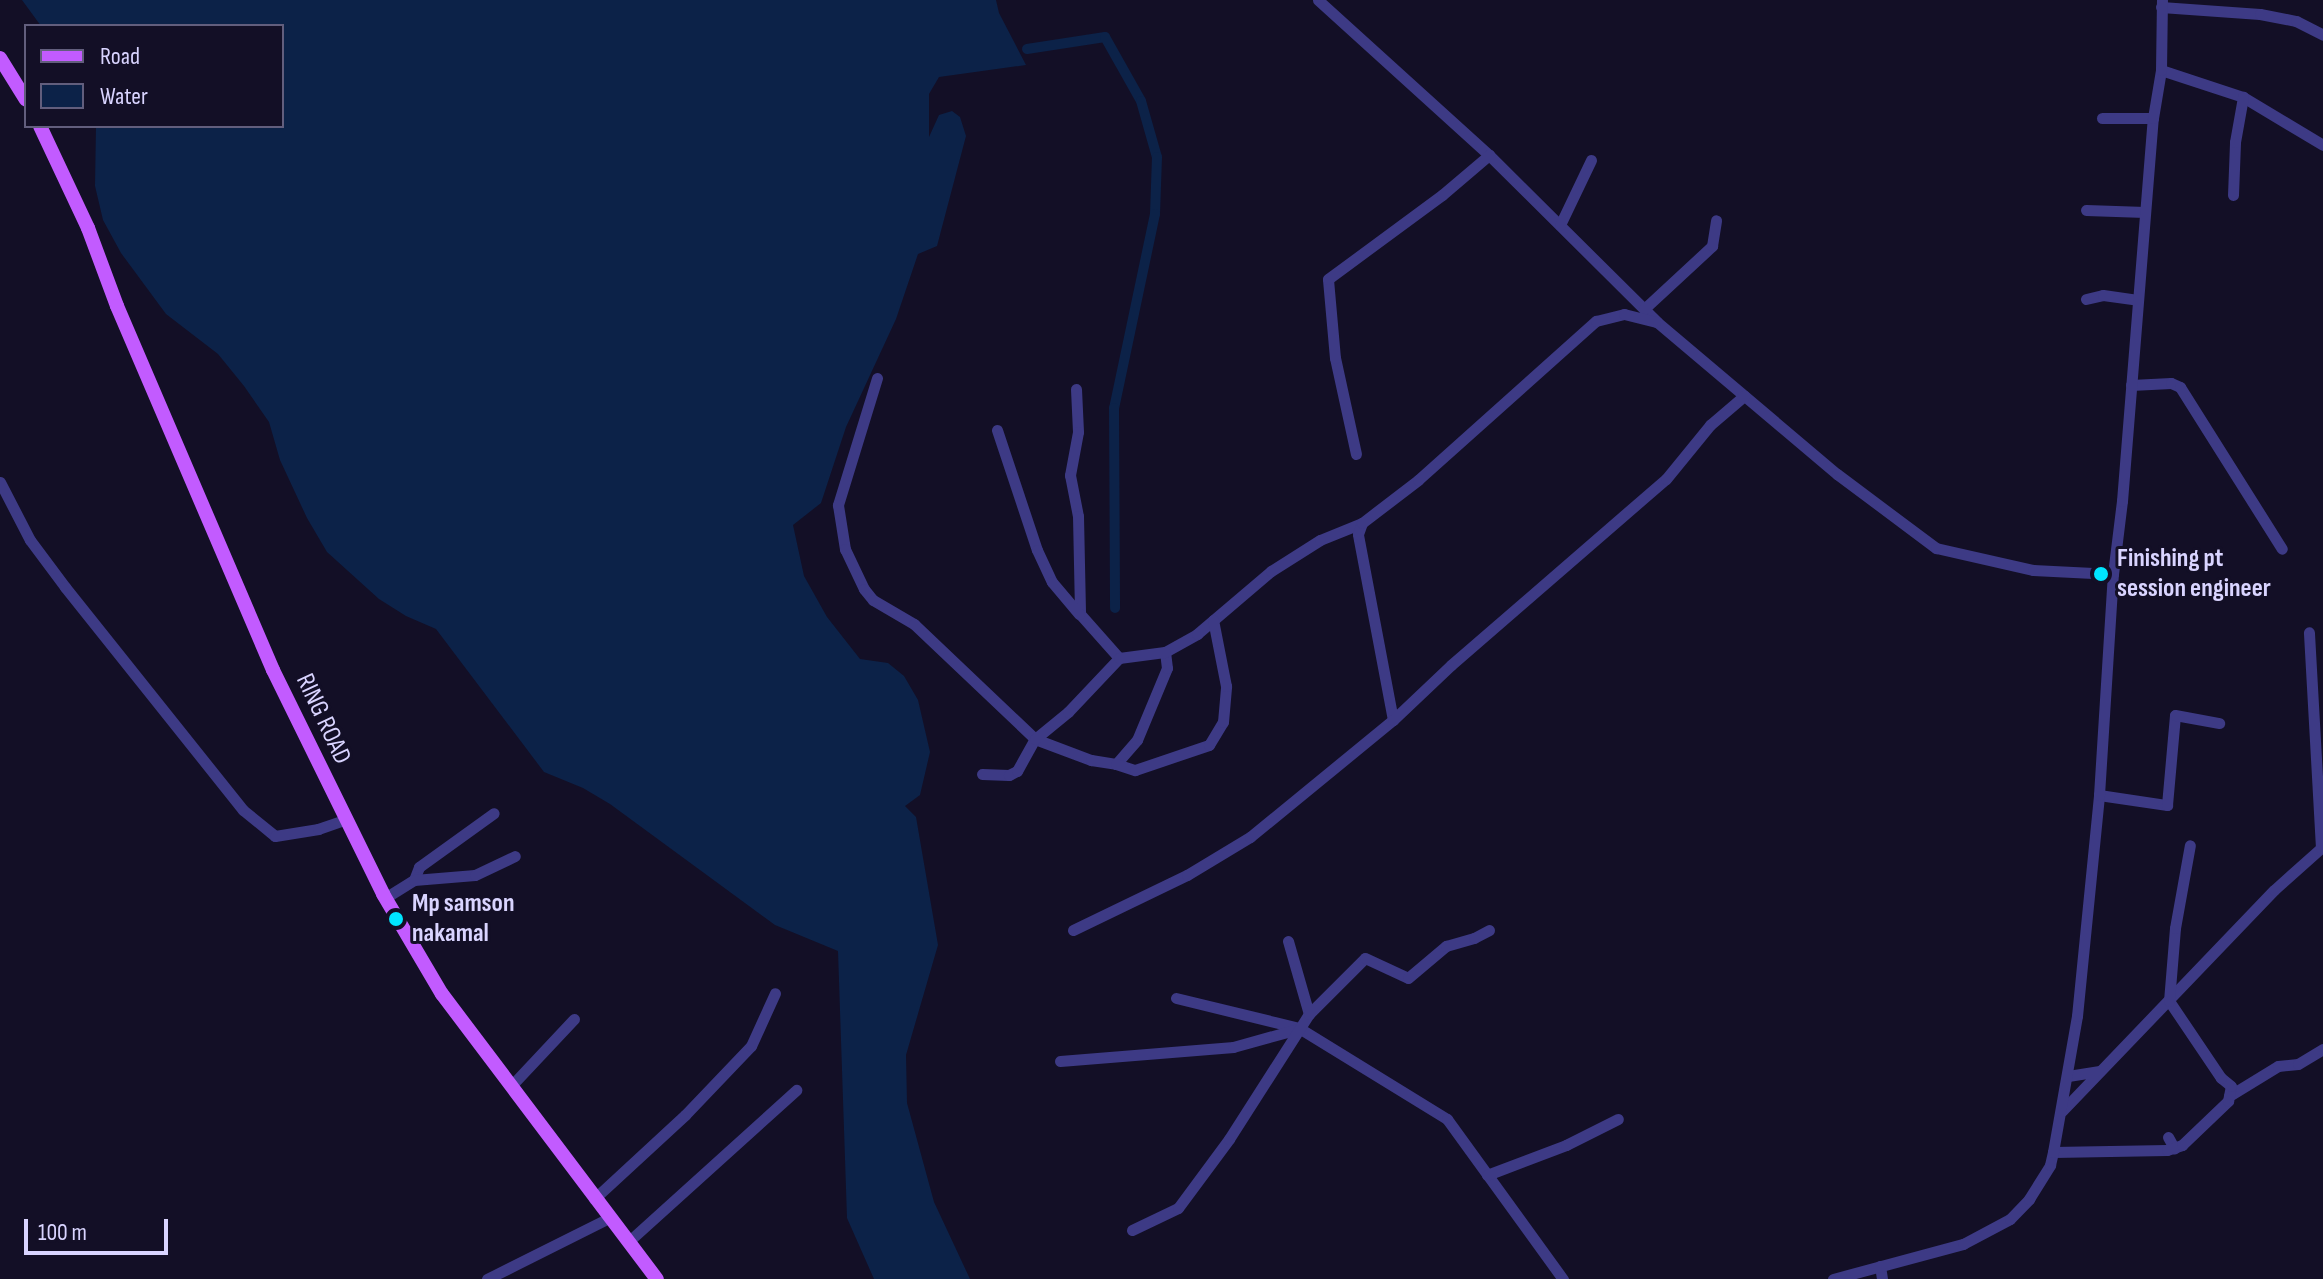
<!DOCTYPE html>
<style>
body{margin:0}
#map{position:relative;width:2323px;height:1279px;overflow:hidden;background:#130f26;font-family:"Sofia Sans Condensed",sans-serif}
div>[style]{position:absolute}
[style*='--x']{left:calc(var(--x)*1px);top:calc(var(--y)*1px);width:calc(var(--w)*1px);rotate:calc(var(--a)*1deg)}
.water>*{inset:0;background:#0c2248}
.canal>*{height:10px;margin:-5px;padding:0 5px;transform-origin:5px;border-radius:5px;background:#0c2248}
.minor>*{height:11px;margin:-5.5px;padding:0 5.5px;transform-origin:5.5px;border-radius:5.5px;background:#3d3a85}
.major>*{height:14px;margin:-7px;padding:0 7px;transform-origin:7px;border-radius:7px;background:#c25bff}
.dots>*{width:22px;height:22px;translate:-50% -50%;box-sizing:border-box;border:4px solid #130f26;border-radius:50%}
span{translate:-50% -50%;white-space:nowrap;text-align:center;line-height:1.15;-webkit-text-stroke:6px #130f26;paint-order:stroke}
.poi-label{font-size:26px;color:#d9d4ff;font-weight:700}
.left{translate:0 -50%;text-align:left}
.street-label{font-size:26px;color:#d9d4ff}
.legend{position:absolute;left:24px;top:24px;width:260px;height:104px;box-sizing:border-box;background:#130f26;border:2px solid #625e7d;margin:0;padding:10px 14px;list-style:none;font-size:24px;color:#d9d4ff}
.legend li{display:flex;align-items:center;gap:16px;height:40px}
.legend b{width:40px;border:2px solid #625e7d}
.scale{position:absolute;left:24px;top:1219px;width:144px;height:36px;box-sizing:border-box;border:4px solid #d9d4ff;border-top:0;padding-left:10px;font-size:24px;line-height:28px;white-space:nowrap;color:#d9d4ff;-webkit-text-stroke:6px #130f26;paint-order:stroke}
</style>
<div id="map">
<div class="water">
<div style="clip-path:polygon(22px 0,996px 0,999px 13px,1026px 65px,939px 77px,929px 94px,929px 137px,939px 115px,952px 111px,960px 117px,966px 136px,937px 246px,918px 254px,896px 319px,846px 427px,821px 503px,793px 525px,804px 576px,827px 617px,860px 659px,888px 663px,904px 676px,918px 700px,930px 752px,920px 795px,905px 806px,916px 817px,938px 945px,906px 1055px,907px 1103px,934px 1202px,970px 1279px,874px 1279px,847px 1218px,838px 951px,775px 925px,610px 804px,583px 788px,544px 772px,436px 629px,406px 616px,379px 599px,327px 552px,307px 518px,280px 460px,269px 422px,244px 386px,218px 354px,166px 314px,121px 253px,103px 220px,95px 186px,96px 126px,282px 126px,282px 26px,41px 26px)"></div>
</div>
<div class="canal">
<div style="--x:1027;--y:49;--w:79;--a:-8.7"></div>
<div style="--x:1105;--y:37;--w:73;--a:60.6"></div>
<div style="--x:1141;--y:101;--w:58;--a:74.1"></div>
<div style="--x:1157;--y:157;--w:57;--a:92"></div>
<div style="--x:1155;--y:214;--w:198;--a:101.9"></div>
<div style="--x:1114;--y:408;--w:200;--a:89.7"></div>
</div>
<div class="minor">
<div style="--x:1318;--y:0;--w:231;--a:42.2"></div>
<div style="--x:1489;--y:155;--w:237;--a:44.8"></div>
<div style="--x:1657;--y:322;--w:236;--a:40.2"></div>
<div style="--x:1837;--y:474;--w:124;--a:36.8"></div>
<div style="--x:1936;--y:548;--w:99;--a:12.8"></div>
<div style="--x:2033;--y:570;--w:80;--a:2.9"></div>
<div style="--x:2161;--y:7;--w:99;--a:4"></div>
<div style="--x:2260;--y:14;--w:37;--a:11"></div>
<div style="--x:2296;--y:21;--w:30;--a:27"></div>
<div style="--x:2161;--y:70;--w:86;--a:18.2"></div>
<div style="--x:2243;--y:97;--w:93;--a:31"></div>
<div style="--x:2102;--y:118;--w:51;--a:0"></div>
<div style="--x:2233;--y:195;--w:53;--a:-87.8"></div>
<div style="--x:2235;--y:142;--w:46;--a:-79.9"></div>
<div style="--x:2086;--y:210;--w:59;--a:1.9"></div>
<div style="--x:1560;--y:225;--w:72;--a:-64.5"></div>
<div style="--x:2086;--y:299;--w:17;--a:-13"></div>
<div style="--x:2103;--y:295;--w:35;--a:8"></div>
<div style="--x:1644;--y:309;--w:93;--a:-42.8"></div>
<div style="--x:1712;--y:246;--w:26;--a:-81"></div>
<div style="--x:877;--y:378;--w:133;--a:107.1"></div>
<div style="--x:838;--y:505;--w:45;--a:81"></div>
<div style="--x:845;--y:549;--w:44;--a:64.6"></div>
<div style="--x:864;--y:589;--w:14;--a:51"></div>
<div style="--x:873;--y:600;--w:48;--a:30.3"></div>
<div style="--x:914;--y:624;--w:167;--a:43.5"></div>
<div style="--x:1035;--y:739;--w:60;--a:20.6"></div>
<div style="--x:1091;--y:760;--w:25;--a:9"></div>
<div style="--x:1116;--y:764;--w:32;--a:-49"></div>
<div style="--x:1137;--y:740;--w:78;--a:-67.4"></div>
<div style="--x:1167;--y:668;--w:16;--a:-97"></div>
<div style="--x:1165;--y:652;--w:37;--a:-29"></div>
<div style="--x:1197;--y:634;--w:97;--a:-40.4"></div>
<div style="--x:1271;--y:571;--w:58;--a:-32.3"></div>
<div style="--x:1320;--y:540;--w:45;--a:-22"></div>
<div style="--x:2131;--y:385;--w:40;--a:-2.9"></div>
<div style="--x:2171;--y:383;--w:10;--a:24"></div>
<div style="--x:2180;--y:387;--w:191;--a:57.8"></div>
<div style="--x:1076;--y:389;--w:43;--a:87.3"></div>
<div style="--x:1078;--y:432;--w:44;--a:100.5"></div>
<div style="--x:1070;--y:475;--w:42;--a:79"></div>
<div style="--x:1078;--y:516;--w:98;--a:88.8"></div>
<div style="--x:1080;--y:614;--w:59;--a:48.4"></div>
<div style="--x:997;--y:430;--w:126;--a:71.6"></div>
<div style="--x:1037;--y:550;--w:35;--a:65"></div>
<div style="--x:1052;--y:582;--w:42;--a:49.8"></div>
<div style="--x:1356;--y:454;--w:98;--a:-102.3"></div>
<div style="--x:1335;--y:358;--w:79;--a:-95.1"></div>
<div style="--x:1328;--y:279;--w:142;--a:-36.4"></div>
<div style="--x:1442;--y:195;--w:62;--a:-40.4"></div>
<div style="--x:0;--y:482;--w:65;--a:62.7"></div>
<div style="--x:30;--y:540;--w:59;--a:53.3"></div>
<div style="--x:65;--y:587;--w:285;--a:51.4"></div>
<div style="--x:243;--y:810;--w:41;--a:39.1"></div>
<div style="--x:275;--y:836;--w:44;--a:-9.2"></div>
<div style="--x:318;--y:829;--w:28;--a:-19"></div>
<div style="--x:1393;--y:720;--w:189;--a:-100.7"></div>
<div style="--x:1358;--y:534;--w:12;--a:-70"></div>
<div style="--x:1362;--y:523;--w:71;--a:-37.5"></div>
<div style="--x:1418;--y:480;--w:239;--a:-41.8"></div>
<div style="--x:1596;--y:321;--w:29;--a:-14"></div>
<div style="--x:1624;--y:314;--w:32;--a:14"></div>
<div style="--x:1116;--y:764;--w:20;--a:18"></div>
<div style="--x:1135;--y:770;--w:78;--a:-18.7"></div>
<div style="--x:1209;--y:745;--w:27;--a:-59"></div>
<div style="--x:1223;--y:722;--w:36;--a:-85"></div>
<div style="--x:1226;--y:686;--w:67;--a:-101.1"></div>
<div style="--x:982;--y:774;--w:27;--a:2"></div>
<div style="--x:1009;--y:775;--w:9;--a:-27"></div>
<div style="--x:1017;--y:771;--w:37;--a:-61"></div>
<div style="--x:1035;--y:739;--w:43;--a:-39.3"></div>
<div style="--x:1068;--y:712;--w:74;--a:-46.6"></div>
<div style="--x:1119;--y:658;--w:46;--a:-7.4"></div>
<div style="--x:2099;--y:795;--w:69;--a:8.4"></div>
<div style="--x:2167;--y:805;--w:90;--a:-84.9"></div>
<div style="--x:2175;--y:715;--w:45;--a:10.3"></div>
<div style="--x:414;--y:880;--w:14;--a:-69"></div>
<div style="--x:419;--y:867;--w:92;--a:-35.8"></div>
<div style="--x:385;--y:898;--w:34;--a:-32"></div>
<div style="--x:414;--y:880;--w:61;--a:-4.7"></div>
<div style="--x:475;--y:875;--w:44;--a:-25.4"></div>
<div style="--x:1073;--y:930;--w:127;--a:-25.8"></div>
<div style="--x:1187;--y:875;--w:74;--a:-31.1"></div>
<div style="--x:1250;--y:837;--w:185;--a:-39.3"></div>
<div style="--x:1393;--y:720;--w:80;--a:-43.5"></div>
<div style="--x:1451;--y:665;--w:284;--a:-40.9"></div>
<div style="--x:1666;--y:479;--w:70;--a:-50.8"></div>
<div style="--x:1710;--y:425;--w:45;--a:-40.5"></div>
<div style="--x:1288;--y:941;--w:76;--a:74"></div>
<div style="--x:1176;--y:998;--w:127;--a:13.7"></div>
<div style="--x:1299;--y:1028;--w:174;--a:31.6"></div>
<div style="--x:1447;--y:1119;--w:198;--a:54.1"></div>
<div style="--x:1060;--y:1061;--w:174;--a:-4.6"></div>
<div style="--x:1233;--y:1047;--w:67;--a:-15.5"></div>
<div style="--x:2068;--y:1076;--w:32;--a:-9"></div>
<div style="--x:511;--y:1086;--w:92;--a:-46.8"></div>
<div style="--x:2229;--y:1096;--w:57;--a:-31.5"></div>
<div style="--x:2278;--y:1066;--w:20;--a:-6"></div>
<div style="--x:2298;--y:1064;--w:29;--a:-31"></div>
<div style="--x:2062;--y:1111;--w:306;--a:-46.2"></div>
<div style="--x:2274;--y:890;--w:63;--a:-41.8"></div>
<div style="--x:2321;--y:848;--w:216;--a:-93.2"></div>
<div style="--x:2168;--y:1137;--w:13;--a:61"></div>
<div style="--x:2053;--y:1152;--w:114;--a:-1"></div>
<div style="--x:2167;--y:1150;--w:16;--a:-18"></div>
<div style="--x:2182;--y:1145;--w:64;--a:-43.7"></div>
<div style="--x:2228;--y:1101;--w:15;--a:-79"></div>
<div style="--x:2231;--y:1086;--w:13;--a:-141"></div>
<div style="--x:2221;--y:1078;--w:93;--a:-124"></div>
<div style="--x:2169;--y:1001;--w:73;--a:-85.3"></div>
<div style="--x:2175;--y:928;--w:84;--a:-79.8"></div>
<div style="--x:1487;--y:1175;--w:85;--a:-20.8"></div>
<div style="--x:1566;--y:1145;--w:58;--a:-26.6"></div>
<div style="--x:594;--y:1199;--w:124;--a:-42.7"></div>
<div style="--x:685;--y:1115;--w:95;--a:-46.3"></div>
<div style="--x:751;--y:1046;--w:58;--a:-65.6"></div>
<div style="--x:1132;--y:1230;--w:51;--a:-25.6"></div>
<div style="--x:1178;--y:1208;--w:86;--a:-53.5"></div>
<div style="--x:1229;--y:1139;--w:148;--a:-57.4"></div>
<div style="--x:1309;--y:1014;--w:79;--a:-45"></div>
<div style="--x:1365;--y:958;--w:47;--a:24.9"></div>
<div style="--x:1408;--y:978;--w:50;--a:-40.1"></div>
<div style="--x:1446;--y:946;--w:29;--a:-16"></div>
<div style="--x:1474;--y:938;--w:17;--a:-28"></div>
<div style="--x:628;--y:1242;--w:227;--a:-42.1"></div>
<div style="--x:1880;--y:1266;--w:13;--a:81"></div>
<div style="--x:487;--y:1279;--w:136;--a:-26.6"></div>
<div style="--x:1833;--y:1279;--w:135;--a:-15.1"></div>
<div style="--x:1963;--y:1244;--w:53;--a:-28"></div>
<div style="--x:2010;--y:1219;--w:28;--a:-46"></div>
<div style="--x:2029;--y:1199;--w:40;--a:-58"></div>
<div style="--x:2050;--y:1165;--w:13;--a:-77"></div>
<div style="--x:2053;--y:1152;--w:138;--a:-80"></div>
<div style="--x:2077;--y:1016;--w:222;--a:-84.3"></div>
<div style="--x:2099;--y:795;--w:221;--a:-86.4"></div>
<div style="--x:2113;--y:574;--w:74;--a:-83"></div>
<div style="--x:2122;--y:501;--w:384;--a:-85.4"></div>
<div style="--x:2153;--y:118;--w:49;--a:-80.5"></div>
<div style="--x:2161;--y:70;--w:70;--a:-89.2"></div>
</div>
<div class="major">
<div style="--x:0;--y:58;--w:49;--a:58.2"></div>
<div style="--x:40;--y:126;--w:113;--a:64.8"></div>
<div style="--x:88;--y:228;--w:83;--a:69.6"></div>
<div style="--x:117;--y:306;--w:396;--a:66.8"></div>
<div style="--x:273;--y:670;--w:250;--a:63.8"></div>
<div style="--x:383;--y:894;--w:116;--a:59.5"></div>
<div style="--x:442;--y:994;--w:357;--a:53"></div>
</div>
<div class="dots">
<div style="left:2101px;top:574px;background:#00e5ff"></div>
<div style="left:396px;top:919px;background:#00e5ff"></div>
</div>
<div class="poi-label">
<span class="left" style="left:2117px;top:574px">Finishing pt<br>session engineer</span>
<span class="left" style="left:412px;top:919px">Mp samson<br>nakamal</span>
</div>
<div class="street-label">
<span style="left:323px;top:719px;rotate:65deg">RING ROAD</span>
</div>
<ul class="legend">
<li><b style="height:10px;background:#c25bff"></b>Road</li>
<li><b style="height:22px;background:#0c2248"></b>Water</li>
</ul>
<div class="scale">100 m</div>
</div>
